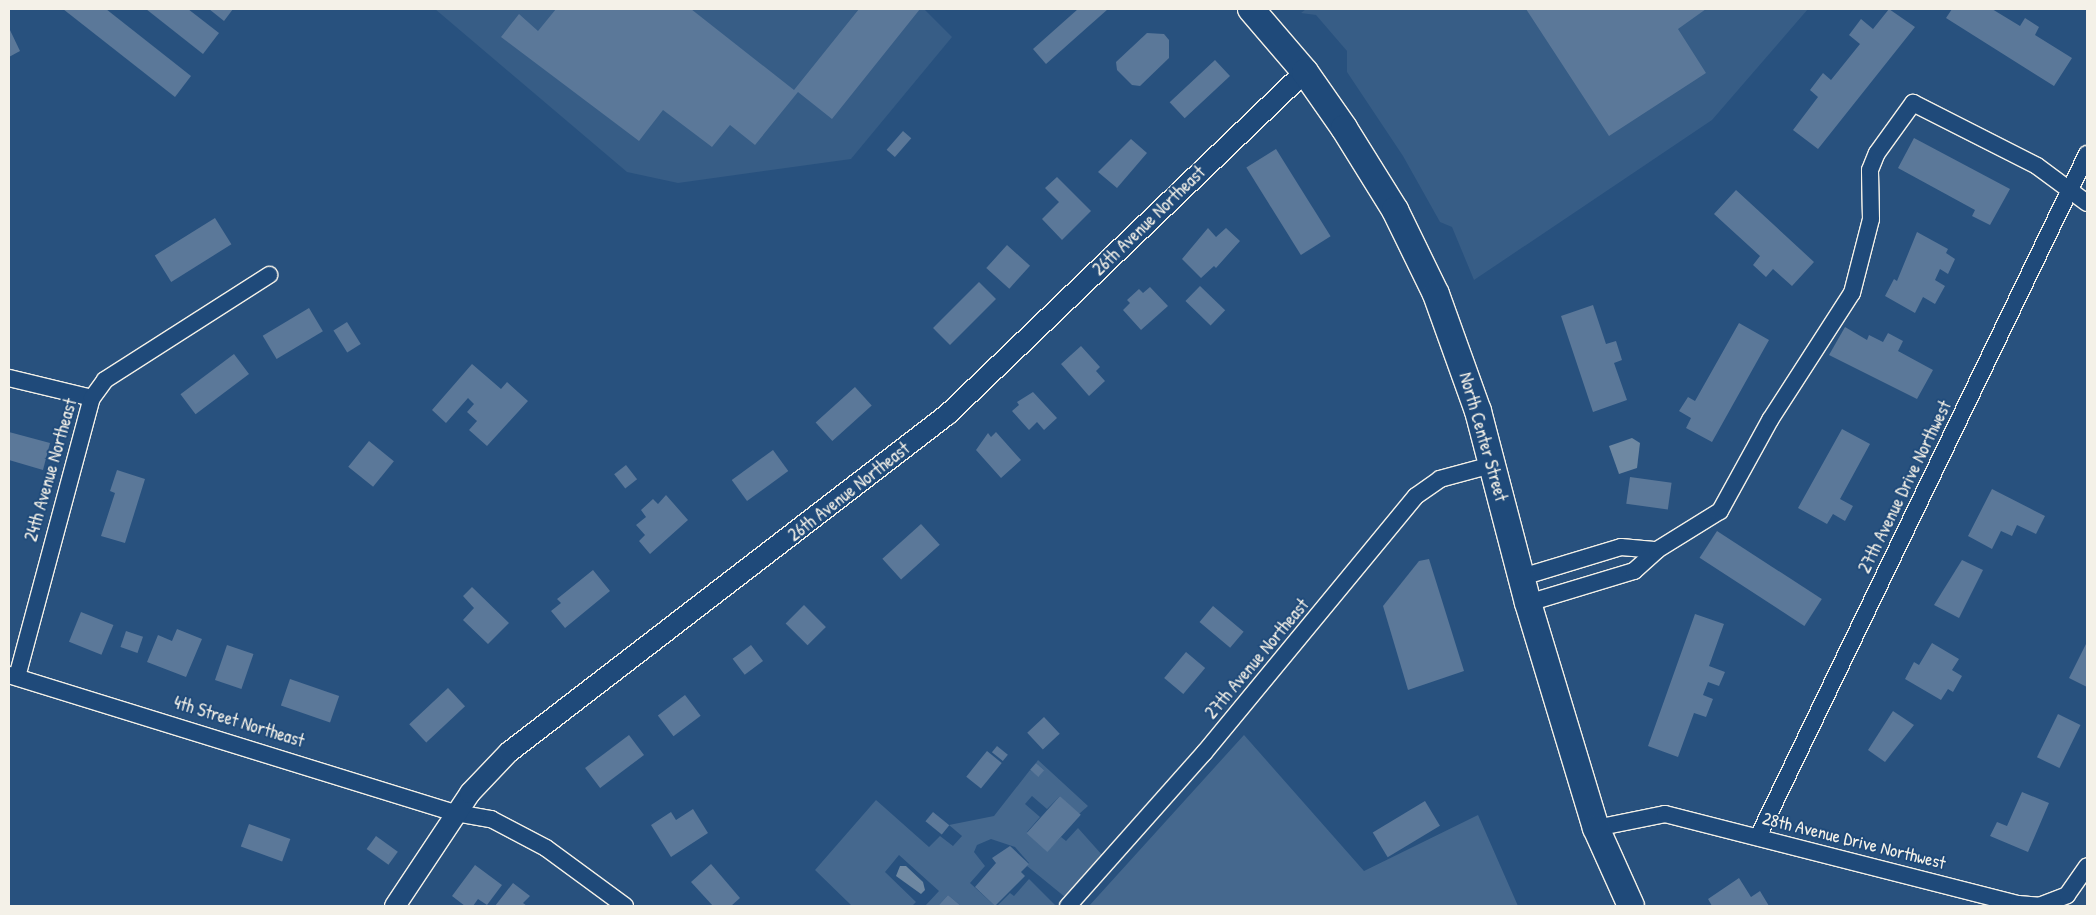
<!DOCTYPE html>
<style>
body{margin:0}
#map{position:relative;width:2096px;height:915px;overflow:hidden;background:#28517e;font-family:"Patrick Hand",sans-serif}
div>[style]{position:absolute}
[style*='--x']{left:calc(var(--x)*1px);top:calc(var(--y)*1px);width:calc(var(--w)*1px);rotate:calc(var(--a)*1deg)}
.built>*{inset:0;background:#375d86}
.green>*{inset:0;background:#45688e}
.water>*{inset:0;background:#6e88a2}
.building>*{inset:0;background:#5b7899;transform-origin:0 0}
.roads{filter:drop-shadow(1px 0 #f4f1e8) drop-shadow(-1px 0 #f4f1e8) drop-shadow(0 1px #f4f1e8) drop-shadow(0 -1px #f4f1e8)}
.minor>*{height:16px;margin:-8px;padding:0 8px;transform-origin:8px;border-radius:8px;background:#1f4a7a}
.tertiary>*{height:20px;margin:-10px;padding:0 10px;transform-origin:10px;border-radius:10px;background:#1f4a7a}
.primary>*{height:26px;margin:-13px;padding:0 13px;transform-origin:13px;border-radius:13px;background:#1f4a7a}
span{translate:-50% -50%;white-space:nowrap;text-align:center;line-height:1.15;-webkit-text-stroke:4px #1f4a7a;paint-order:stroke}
.street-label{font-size:18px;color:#f4f1e8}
.frame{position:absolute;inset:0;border:10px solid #f4f1e8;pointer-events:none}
</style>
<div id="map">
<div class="built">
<div style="clip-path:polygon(435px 9px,924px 9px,952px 37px,851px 159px,678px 183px,627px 172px)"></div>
<div style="clip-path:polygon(1306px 9px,1808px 9px,1712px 120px,1474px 280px,1452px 227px,1440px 222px,1403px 156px,1347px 72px,1347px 51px,1316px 15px,1301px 13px)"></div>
</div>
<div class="green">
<div style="clip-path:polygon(1244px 735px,1364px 871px,1478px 815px,1518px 906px,1089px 906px)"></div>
<div style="clip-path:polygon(1038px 760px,1088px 806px,1079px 814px,1060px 796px,1047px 809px,1032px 796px,1025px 804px,1040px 817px,1027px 832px,1047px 851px,1061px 837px,1066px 841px,1078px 828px,1103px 856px,1065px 897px,1027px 866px,1029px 863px,1015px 847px,991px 839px,977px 845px,974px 852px,985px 866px,970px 883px,995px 906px,961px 906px,948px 895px,938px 906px,925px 906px,939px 891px,899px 855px,885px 872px,916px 902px,912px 906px,852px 906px,815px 870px,876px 800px,929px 847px,940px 836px,953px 846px,962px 836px,949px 825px,994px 816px,1030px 770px,1039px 776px,1044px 770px,1036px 763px)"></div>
<div style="clip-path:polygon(1029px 879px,1056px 906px,997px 906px,1010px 893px,1014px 896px)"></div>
</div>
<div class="water">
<div style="clip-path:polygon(1632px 438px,1640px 443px,1637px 468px,1619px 474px,1609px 446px)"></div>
<div style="clip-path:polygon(900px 866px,906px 866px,923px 882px,925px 890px,921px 894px,896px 876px)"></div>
</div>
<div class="building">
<div style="clip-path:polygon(63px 9px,106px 9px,191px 76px,175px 97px)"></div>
<div style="clip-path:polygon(146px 9px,188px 9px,219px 33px,203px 54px)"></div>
<div style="clip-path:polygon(209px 9px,233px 9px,224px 21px)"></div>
<div style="clip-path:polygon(556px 9px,691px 9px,794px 90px,859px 9px,920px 9px,832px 119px,798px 92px,755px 145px,730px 125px,712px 147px,663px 110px,639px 141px,501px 37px,519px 14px,538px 31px)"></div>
<div style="clip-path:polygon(1078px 9px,1108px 9px,1046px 64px,1033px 49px)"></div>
<div style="clip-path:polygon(1526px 9px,1706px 9px,1678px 29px,1706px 73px,1609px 136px)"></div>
<div style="clip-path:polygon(1889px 9px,1915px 27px,1818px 149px,1793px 130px,1818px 97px,1810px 90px,1823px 73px,1831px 80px,1860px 44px,1849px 35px,1861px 19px,1873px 29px)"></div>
<div style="clip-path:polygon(1952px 9px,1992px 9px,2020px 26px,2025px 18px,2039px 27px,2035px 35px,2072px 58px,2054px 86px,1946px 18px)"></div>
<div style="clip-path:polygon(9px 28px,20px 51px,9px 57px)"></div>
<div style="clip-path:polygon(1147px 33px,1164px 34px,1169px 40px,1169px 58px,1140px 86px,1132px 85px,1117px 70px,1116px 62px)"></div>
<div style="left:1215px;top:60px;width:22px;height:62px;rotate:47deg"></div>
<div style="left:903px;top:131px;width:11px;height:25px;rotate:41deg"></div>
<div style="clip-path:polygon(1914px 138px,2010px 189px,1990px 225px,1972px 216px,1975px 210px,1898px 168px)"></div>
<div style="clip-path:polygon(1131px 139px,1147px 153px,1117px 188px,1098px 172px)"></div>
<div style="left:1276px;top:149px;width:103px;height:35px;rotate:58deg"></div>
<div style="clip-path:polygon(1057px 177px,1091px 211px,1062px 240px,1042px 219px,1059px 202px,1045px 188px)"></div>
<div style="clip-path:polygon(1736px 190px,1814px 262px,1792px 286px,1773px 269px,1766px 277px,1753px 265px,1760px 256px,1714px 214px)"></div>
<div style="left:215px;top:218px;width:31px;height:71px;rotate:58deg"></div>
<div style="clip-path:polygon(1208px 228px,1216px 237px,1226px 228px,1240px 241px,1216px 268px,1214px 266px,1201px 278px,1182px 259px)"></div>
<div style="clip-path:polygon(1917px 232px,1948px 249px,1946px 253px,1955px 259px,1948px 274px,1940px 269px,1935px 280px,1945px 286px,1935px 304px,1923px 297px,1915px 313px,1885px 296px,1894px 279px,1897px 281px)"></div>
<div style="left:1007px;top:245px;width:31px;height:31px;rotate:42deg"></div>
<div style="left:979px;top:282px;width:24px;height:65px;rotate:45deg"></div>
<div style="left:1200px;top:286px;width:35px;height:21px;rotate:44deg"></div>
<div style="clip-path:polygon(1150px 287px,1168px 306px,1141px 330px,1123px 310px,1130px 303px,1127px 300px,1139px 289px,1143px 293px)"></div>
<div style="clip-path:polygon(1593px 305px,1606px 344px,1616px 341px,1622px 360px,1614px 363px,1627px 400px,1593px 412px,1561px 316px)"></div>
<div style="left:309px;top:308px;width:27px;height:54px;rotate:59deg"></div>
<div style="left:347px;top:322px;width:26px;height:16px;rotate:58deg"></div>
<div style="clip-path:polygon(1739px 323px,1769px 340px,1712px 442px,1686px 428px,1691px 418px,1679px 411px,1688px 397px,1695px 401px)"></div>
<div style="clip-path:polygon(1845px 327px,1867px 340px,1869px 335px,1883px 342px,1888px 333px,1903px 341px,1898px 351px,1933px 370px,1917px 399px,1829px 355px)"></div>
<div style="clip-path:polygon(1081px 346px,1100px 367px,1096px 371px,1105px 381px,1089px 396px,1061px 364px)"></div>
<div style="left:234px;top:354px;width:25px;height:67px;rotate:53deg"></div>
<div style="clip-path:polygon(472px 364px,501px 389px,507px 382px,528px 401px,487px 446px,469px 430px,477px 421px,467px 412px,474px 404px,468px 398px,446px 423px,432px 410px)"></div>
<div style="left:855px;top:387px;width:25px;height:53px;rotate:48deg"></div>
<div style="clip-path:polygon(1033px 392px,1057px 418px,1044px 430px,1037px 422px,1029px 430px,1012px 411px,1019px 405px,1017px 402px)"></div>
<div style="clip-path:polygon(1842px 429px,1870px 444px,1840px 499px,1853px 506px,1845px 521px,1833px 514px,1827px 524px,1798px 508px)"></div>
<div style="clip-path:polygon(9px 432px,50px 443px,43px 470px,9px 460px)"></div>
<div style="clip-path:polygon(996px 432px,1021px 460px,1001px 478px,976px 450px,988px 433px,991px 437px)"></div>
<div style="left:369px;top:441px;width:32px;height:33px;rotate:39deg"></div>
<div style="left:773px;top:450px;width:26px;height:51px;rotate:54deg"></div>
<div style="left:626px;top:465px;width:18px;height:15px;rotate:52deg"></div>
<div style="clip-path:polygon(117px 470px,145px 479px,125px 543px,101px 536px,115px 493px,110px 491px)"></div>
<div style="left:1630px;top:477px;width:42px;height:27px;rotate:8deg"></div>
<div style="clip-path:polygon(1992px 489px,2045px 516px,2036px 534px,2017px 525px,2012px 536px,2001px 531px,1992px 549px,1968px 536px)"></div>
<div style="clip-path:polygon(666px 495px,688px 520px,650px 554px,639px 541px,645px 535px,636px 525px,646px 517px,641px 510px,653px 499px,658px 504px)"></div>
<div style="left:921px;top:524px;width:28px;height:52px;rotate:48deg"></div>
<div style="left:1717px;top:531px;width:125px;height:32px;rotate:33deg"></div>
<div style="clip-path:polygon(1429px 559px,1464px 671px,1408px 690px,1383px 606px,1419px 561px)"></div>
<div style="clip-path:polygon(1962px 560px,1983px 570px,1959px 618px,1934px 605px)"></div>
<div style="clip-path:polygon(593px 570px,610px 591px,565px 628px,551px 611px,561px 603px,557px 599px)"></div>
<div style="clip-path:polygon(472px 587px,509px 623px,488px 644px,463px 620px,474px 608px,463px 596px)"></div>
<div style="left:804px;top:605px;width:31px;height:26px;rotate:45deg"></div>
<div style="left:1213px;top:606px;width:40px;height:21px;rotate:40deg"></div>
<div style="left:81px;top:612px;width:35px;height:32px;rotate:22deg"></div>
<div style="clip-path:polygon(1695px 614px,1724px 624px,1709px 666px,1725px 672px,1719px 686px,1708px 682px,1703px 695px,1713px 699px,1706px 717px,1694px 713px,1678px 757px,1648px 746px)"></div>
<div style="clip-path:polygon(177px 629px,202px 639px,186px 677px,147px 662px,158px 635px,172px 641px)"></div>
<div style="left:126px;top:631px;width:18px;height:17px;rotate:19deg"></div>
<div style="clip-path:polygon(2087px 642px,2087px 687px,2069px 678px)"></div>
<div style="clip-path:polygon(1932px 643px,1959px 659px,1952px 670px,1962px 676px,1953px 692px,1948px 689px,1941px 700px,1905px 679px,1914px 662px,1919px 665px)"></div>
<div style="left:227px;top:645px;width:28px;height:37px;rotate:19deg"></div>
<div style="left:751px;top:645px;width:20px;height:23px;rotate:53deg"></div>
<div style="left:1186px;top:652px;width:25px;height:34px;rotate:40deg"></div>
<div style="left:290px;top:679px;width:52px;height:28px;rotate:19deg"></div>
<div style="left:448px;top:688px;width:25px;height:53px;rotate:47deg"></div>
<div style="left:685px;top:695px;width:26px;height:34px;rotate:53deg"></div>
<div style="clip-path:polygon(1893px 711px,1914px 725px,1885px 762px,1868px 750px)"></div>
<div style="left:2058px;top:714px;width:25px;height:48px;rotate:26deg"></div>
<div style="left:1044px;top:717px;width:23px;height:23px;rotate:47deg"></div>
<div style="left:629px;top:735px;width:25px;height:55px;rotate:53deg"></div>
<div style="left:997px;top:746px;width:14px;height:8px;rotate:39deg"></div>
<div style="left:987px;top:751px;width:19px;height:33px;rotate:39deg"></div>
<div style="left:1036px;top:763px;width:11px;height:9px;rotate:41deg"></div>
<div style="clip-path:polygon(2022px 792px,2049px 803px,2028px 852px,1990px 836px,1997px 822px,2007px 826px)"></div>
<div style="left:1060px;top:796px;width:28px;height:50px;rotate:42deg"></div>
<div style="left:1425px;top:801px;width:29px;height:61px;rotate:59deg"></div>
<div style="clip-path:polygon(693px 809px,708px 833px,671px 857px,651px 825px,671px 812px,676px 820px)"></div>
<div style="left:933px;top:812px;width:21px;height:12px;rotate:39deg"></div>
<div style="left:249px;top:824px;width:44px;height:24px;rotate:20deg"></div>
<div style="left:376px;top:836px;width:27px;height:16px;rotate:36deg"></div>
<div style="clip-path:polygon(1010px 846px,1029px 864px,1021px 872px,1025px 876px,995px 906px,975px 887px,996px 863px,992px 858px)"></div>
<div style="clip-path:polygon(711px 864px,740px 898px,731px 906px,713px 906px,691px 882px)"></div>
<div style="clip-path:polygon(475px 865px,502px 885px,487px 905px,478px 899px,473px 906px,465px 906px,452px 896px)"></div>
<div style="clip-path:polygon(1739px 878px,1751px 897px,1760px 891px,1769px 906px,1712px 906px,1708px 899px)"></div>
<div style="clip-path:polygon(513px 883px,530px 896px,523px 903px,527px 906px,495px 906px)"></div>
<div style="clip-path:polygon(948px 895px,961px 906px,938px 906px)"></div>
</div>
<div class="roads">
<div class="minor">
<div style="--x:9;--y:378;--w:85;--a:13.5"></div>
<div style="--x:1522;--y:577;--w:103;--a:-16.9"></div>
<div style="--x:1621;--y:547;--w:36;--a:5"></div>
<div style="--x:1528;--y:603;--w:111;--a:-16.8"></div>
<div style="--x:1634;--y:571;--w:31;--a:-42"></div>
<div style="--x:1657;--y:550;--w:74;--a:-31.8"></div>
<div style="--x:1720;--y:511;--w:104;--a:-61.2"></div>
<div style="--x:1770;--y:420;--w:151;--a:-57.2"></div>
<div style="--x:1852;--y:293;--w:76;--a:-75.6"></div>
<div style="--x:1871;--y:219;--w:49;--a:-91.2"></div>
<div style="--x:1870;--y:170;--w:18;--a:-68"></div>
<div style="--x:1877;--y:153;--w:62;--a:-54.2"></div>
<div style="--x:1913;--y:103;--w:139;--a:26.9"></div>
<div style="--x:2037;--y:166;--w:62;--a:36.5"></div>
<div style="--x:9;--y:675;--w:468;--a:17.2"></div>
<div style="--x:456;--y:813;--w:36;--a:10"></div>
<div style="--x:491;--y:819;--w:62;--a:27.8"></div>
<div style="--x:546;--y:848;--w:98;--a:36.3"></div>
<div style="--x:17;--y:677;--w:289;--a:-75"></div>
<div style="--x:92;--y:398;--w:22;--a:-54"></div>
<div style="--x:105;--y:380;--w:195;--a:-32.6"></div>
<div style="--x:1596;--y:828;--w:70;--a:-11.5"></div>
<div style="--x:1665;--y:814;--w:364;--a:14.3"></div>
<div style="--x:2018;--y:904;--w:21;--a:5"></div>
<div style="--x:2039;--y:906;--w:30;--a:-21"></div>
<div style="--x:2067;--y:895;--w:35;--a:-55"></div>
<div style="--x:1758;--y:837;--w:758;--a:-64.28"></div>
<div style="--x:1068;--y:906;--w:205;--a:-48.4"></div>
<div style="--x:1204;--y:753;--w:333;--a:-50.5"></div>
<div style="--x:1416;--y:496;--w:29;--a:-35"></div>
<div style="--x:1440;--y:479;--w:54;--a:-15.1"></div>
</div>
<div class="tertiary">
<div style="--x:395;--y:906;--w:136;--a:-56.4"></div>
<div style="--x:470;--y:793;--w:57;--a:-46.4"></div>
<div style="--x:509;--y:752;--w:554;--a:-37.59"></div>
<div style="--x:948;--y:414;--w:494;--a:-43.8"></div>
</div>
<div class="primary">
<div style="--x:1251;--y:9;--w:83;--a:49.4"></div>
<div style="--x:1305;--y:72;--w:68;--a:55.1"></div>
<div style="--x:1344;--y:128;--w:97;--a:58.1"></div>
<div style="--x:1395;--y:210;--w:93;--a:64"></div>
<div style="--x:1436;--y:294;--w:124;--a:70.3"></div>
<div style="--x:1478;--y:411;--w:198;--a:75.4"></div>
<div style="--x:1528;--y:603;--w:235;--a:73.2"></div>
<div style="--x:1596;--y:828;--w:85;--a:65.8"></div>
</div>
</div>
<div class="street-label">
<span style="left:1149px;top:221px;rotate:-44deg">26th Avenue Northeast</span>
<span style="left:1483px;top:437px;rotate:74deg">North Center Street</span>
<span style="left:51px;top:470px;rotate:-74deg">24th Avenue Northeast</span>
<span style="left:1905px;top:487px;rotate:-64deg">27th Avenue Drive Northwest</span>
<span style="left:849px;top:492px;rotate:-38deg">26th Avenue Northeast</span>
<span style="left:1257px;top:659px;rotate:-50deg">27th Avenue Northeast</span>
<span style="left:239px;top:722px;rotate:17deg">4th Street Northeast</span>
<span style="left:1854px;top:841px;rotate:14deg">28th Avenue Drive Northwest</span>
</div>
<div class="frame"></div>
</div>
